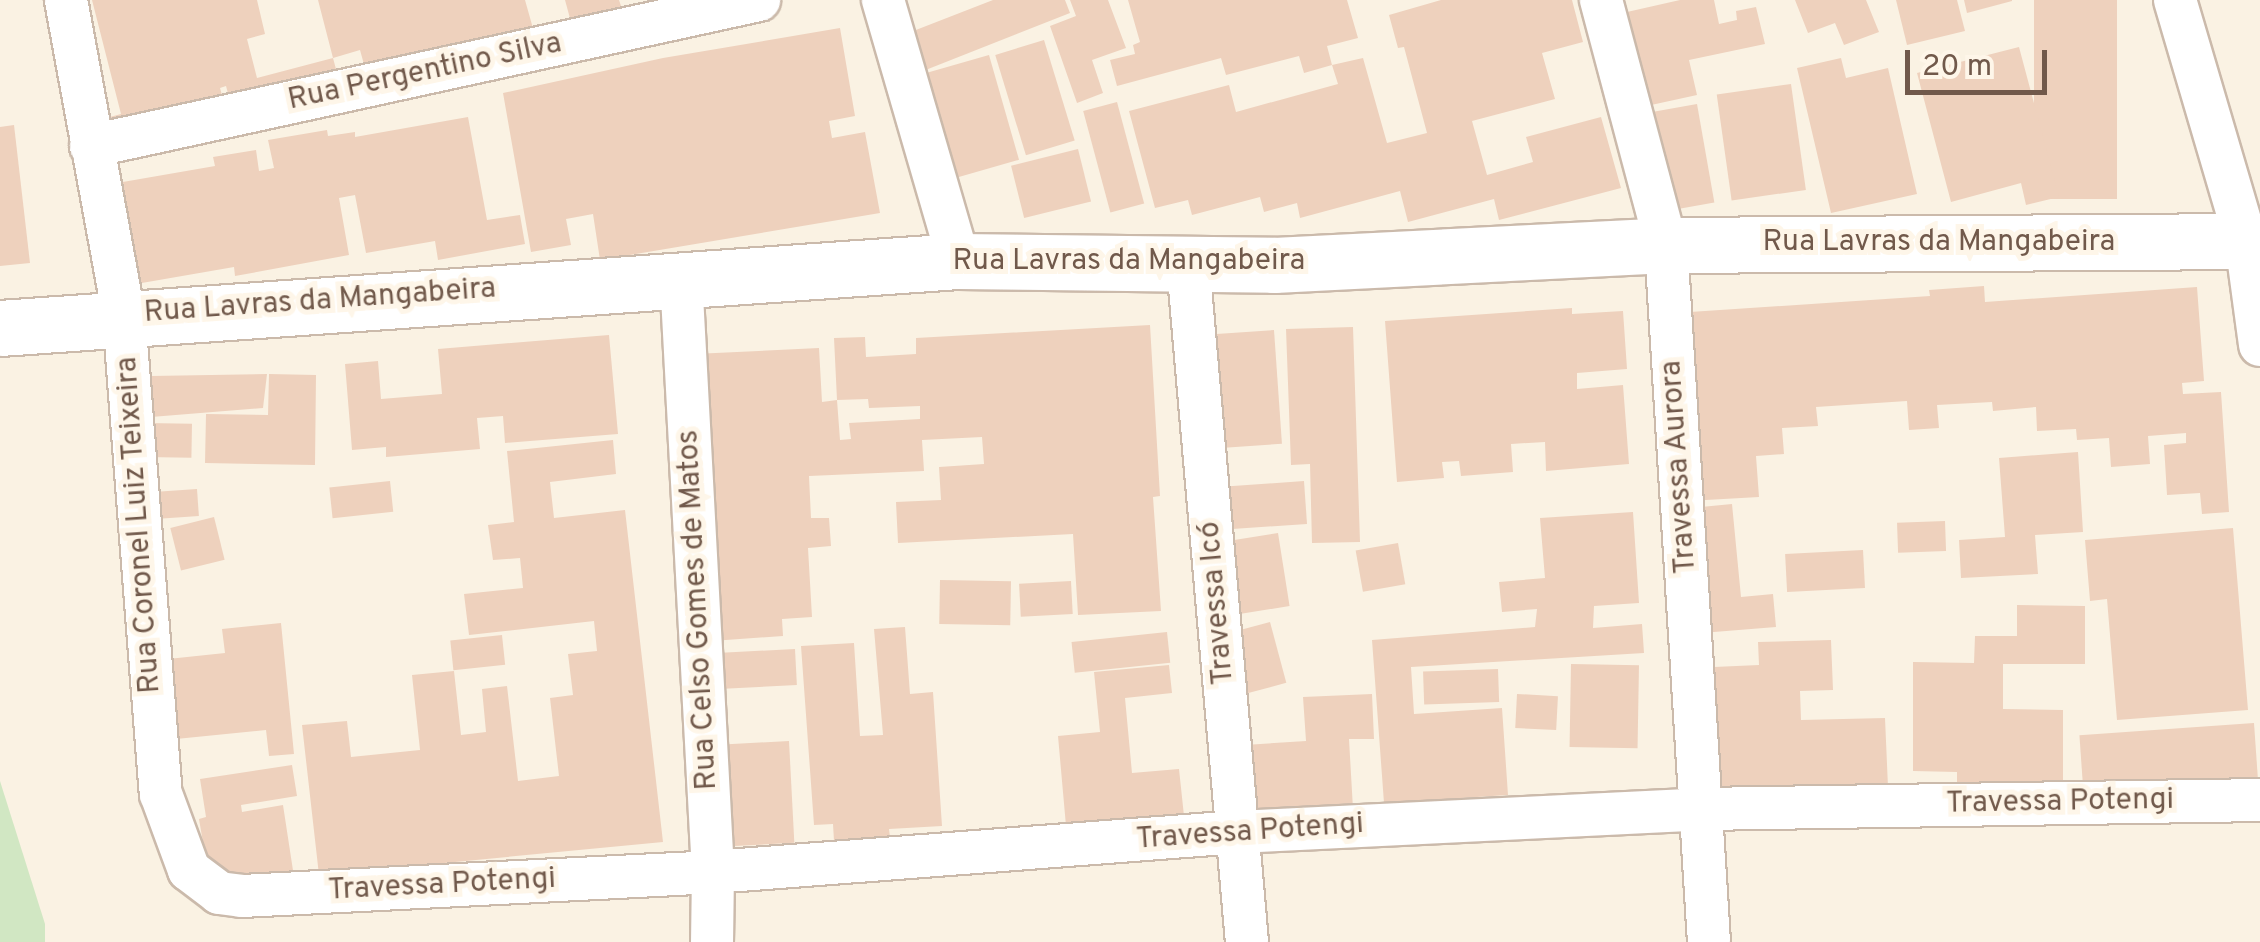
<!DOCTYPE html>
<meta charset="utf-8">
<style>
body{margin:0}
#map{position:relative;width:2260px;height:942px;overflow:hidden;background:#faf2e3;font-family:Overpass,sans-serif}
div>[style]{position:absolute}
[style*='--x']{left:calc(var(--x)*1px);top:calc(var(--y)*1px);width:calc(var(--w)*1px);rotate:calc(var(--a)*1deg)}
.green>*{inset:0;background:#d1e7c3}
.building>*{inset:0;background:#eed1bd;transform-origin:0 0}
.roads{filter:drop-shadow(2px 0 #cbbaab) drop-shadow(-2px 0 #cbbaab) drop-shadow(0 2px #cbbaab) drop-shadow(0 -2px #cbbaab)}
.minor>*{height:42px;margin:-21px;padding:0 21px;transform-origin:21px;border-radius:21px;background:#fff}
.tertiary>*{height:55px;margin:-27.5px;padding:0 27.5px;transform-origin:27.5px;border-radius:27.5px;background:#fff}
span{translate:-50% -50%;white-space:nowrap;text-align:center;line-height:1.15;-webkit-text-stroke:10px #fef6e9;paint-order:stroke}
.street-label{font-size:30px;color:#71594b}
.scale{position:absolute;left:1905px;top:50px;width:142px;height:45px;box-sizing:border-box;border:5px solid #71594b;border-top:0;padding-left:12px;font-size:30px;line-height:35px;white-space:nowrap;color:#71594b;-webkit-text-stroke:8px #fef6e9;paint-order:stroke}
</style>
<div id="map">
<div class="green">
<div style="clip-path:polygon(0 781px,45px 924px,45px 942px,0 942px)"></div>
</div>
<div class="building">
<div style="clip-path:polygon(92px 0,257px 0,265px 34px,247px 39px,257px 78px,333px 58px,318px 0,525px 0,534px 32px,465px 52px,462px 43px,407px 57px,370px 86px,360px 50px,333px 58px,344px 99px,237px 127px,226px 86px,220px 88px,230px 124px,121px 154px,110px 117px,121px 114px)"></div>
<div style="clip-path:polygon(565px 0,619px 0,622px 9px,571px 22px)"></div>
<div style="clip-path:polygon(993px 0,1065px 0,1070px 13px,918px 73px,903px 35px)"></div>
<div style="clip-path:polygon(1070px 0,1108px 0,1126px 48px,1092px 60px,1103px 93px,1077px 103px,1050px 26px,1076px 16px)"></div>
<div style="clip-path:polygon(1128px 0,1347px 0,1358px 38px,1327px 46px,1332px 65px,1304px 73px,1299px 56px,1226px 75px,1221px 58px,1117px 86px,1110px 60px,1135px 54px,1133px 45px,1140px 42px)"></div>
<div style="clip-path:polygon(1441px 0,1572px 0,1583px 42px,1542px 53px,1555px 99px,1472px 121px,1487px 175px,1533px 162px,1526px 137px,1601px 117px,1621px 188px,1499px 220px,1494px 199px,1408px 222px,1400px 191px,1300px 218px,1297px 203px,1264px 212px,1260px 197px,1192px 215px,1188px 200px,1155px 208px,1129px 111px,1229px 85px,1236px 112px,1338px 84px,1332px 65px,1363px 58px,1387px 143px,1427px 133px,1404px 47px,1398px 48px,1389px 15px)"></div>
<div style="clip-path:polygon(1680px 0,1714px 0,1719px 24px,1737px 20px,1736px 11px,1756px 7px,1765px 44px,1689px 60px,1697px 95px,1642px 107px,1627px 12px)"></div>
<div style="clip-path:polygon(1795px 0,1866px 0,1879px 32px,1844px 45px,1835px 23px,1808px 33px)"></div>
<div style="clip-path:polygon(1896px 0,1957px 0,1965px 31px,1907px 45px)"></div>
<div style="clip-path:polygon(1964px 0,2012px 0,2012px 1px,1967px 13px)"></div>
<div style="left:2034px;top:0;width:83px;height:199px"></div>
<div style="clip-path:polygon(840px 28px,855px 116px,829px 121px,832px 138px,865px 132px,880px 213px,600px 260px,593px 214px,566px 219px,571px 245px,531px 252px,503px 93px,663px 58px)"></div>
<div style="left:1044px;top:40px;width:105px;height:51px;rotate:73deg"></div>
<div style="clip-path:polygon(2019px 47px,2059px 197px,2026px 205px,2021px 183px,1951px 202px,1917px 73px)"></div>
<div style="left:989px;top:55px;width:109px;height:69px;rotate:74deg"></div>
<div style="clip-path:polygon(1841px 58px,1846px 78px,1888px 68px,1917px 194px,1831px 213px,1797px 68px)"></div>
<div style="left:1791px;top:84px;width:107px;height:75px;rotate:82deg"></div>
<div style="left:1117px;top:102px;width:105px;height:35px;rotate:75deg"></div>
<div style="left:1697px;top:104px;width:100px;height:57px;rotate:80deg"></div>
<div style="clip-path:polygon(468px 117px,487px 220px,520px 215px,525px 244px,438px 260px,435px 241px,366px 253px,355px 195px,339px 198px,349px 255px,235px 276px,234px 267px,136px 284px,117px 183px,215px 166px,213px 157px,256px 150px,259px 171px,274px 168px,268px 140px,327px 130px,328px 136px,355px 132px,355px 137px)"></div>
<div style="clip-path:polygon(14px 125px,30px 263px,0 266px,0 127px)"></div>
<div style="left:1078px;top:149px;width:54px;height:69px;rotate:76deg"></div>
<div style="clip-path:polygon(1984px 286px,1985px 302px,2197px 287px,2204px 381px,2182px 383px,2183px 394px,2221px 392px,2229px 512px,2202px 514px,2200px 493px,2167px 495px,2164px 445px,2186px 443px,2186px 433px,2148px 436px,2150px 464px,2111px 467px,2109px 438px,2077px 440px,2076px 429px,2037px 431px,2036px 407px,1993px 411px,1992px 402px,1937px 405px,1939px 428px,1909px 430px,1907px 401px,1816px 407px,1818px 426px,1782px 428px,1784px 454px,1756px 456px,1759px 497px,1688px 501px,1675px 313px,1930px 296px,1929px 290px)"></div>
<div style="clip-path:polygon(1572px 308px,1572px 314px,1623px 311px,1627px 369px,1577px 373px,1577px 389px,1623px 385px,1629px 464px,1546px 471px,1545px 442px,1511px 444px,1513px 472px,1461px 476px,1459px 461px,1442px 462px,1444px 478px,1397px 482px,1385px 321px)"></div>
<div style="clip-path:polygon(evenodd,1150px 325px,1160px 496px,1153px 497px,1161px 611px,1078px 615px,1073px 534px,898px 543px,896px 502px,941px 500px,939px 467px,984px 464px,982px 437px,922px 440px,924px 471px,809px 476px,811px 518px,829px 518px,831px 546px,808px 548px,812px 617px,782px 619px,783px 636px,712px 641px,694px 354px,819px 348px,822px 402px,837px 400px,834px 338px,865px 337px,866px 357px,916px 354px,916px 338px,1150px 325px,868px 399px,869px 408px,920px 406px,920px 419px,849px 423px,851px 439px,840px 440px,837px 400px,868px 399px)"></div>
<div style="clip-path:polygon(1353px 327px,1360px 542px,1312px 543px,1310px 464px,1291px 465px,1286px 329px)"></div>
<div style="left:1274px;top:330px;width:114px;height:65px;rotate:86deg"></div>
<div style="clip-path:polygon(609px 335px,618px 434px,505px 443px,503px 416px,477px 418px,480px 449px,386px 457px,386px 447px,352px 450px,345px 364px,378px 361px,381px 399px,442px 394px,438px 349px)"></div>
<div style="clip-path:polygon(267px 374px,263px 408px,151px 417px,151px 376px)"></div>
<div style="clip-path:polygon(269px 374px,316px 375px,315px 465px,205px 463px,206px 414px,268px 415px)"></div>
<div style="left:146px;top:423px;width:46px;height:34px;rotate:1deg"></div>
<div style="clip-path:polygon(613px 440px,616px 474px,550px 482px,554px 518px,625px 510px,663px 842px,319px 875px,302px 725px,347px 721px,351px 757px,420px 750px,412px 675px,454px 671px,461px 735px,486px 732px,482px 689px,507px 686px,518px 781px,559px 776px,550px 698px,573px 695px,568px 654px,597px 651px,594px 621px,469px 635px,464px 594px,523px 588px,520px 558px,493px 560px,488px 525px,514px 522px,507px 451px)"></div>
<div style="clip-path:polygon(2078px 452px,2083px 532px,2035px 535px,2038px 574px,1961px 578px,1959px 540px,2005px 537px,1999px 458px)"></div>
<div style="left:390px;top:481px;width:31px;height:61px;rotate:84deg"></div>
<div style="left:1304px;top:481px;width:43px;height:82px;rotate:86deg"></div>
<div style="left:197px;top:489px;width:27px;height:51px;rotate:86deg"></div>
<div style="clip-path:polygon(1732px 504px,1741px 597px,1773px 594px,1776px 627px,1689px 634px,1670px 510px)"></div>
<div style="clip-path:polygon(1633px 512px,1639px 603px,1594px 606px,1593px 628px,1642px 624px,1644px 653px,1411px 667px,1414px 714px,1502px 708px,1508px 795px,1384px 803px,1372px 640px,1535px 627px,1537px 609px,1502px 612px,1499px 582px,1545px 578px,1540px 518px)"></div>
<div style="left:214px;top:517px;width:44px;height:45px;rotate:76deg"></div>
<div style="left:1945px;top:521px;width:30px;height:48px;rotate:88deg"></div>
<div style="clip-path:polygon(2233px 528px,2248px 710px,2117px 720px,2107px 599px,2090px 601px,2085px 540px)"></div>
<div style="left:1278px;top:533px;width:74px;height:49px;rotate:81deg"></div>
<div style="left:1398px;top:543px;width:42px;height:43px;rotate:80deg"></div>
<div style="left:1863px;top:550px;width:38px;height:78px;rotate:87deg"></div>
<div style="left:940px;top:580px;width:71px;height:44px;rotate:1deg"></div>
<div style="left:1071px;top:581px;width:33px;height:52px;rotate:87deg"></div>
<div style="clip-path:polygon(2017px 605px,2085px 606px,2085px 664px,2003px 664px,2003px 709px,2063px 710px,2063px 786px,1957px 785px,1957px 772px,1913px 771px,1913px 662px,1974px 663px,1975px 636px,2017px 636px)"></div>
<div style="left:1270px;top:622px;width:63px;height:57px;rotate:75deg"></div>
<div style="clip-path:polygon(281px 623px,294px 754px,269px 756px,266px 730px,176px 739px,168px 659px,225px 653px,222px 629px)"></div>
<div style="clip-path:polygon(905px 627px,910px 694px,933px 692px,942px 826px,889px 829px,890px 837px,834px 841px,833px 824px,814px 825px,801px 646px,854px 643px,860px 736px,883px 735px,874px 629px)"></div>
<div style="left:1167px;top:632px;width:31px;height:96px;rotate:84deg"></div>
<div style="left:502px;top:635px;width:30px;height:52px;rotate:84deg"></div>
<div style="clip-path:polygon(1831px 640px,1833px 690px,1800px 691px,1801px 720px,1885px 718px,1888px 787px,1718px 792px,1714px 667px,1759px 665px,1758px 642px)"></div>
<div style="left:795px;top:649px;width:36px;height:83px;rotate:87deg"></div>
<div style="left:1571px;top:664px;width:68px;height:83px;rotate:1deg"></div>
<div style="clip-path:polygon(1169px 665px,1172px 693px,1125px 698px,1132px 773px,1179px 769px,1184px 816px,1066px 826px,1058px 736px,1100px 732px,1094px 672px)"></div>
<div style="left:1498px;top:669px;width:33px;height:75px;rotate:88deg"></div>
<div style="clip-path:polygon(1372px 694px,1374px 739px,1349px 739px,1353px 809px,1249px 815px,1245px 745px,1306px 741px,1303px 697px)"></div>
<div style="left:1517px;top:694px;width:41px;height:34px;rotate:3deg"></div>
<div style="left:2254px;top:723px;width:61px;height:175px;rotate:86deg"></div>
<div style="left:789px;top:741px;width:102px;height:75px;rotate:87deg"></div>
<div style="clip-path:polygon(292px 765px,297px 796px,241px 805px,242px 812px,283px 805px,294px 877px,211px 890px,199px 819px,206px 817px,200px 779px)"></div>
</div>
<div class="roads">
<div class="minor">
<div style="--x:66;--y:0;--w:321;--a:79.6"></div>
<div style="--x:124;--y:316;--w:479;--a:85.6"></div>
<div style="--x:161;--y:794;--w:81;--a:69.8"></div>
<div style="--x:189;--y:870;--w:38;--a:37"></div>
<div style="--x:219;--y:893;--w:23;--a:7"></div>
<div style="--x:242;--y:896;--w:472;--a:-2.9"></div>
<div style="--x:713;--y:872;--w:527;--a:-4.36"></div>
<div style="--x:1238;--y:832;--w:465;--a:-2.8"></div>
<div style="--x:1702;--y:809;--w:558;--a:-0.92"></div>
<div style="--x:883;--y:0;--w:272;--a:73.8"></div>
<div style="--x:1601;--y:0;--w:253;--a:75.1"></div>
<div style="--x:1666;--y:245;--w:698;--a:86.47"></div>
<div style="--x:2175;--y:0;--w:251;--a:73.6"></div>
<div style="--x:2246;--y:241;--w:105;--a:82.3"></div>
<div style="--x:91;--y:146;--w:684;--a:-12.33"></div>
<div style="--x:1188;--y:264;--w:681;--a:85.03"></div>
<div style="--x:681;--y:277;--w:596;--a:86.92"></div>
<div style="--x:713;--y:872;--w:70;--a:90.8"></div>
</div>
<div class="tertiary">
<div style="--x:0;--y:328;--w:961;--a:-4"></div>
<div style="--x:959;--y:261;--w:315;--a:0.7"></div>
<div style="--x:1274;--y:265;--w:393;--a:-2.9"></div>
<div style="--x:1666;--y:245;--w:594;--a:-0.39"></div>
</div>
</div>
<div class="street-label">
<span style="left:425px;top:73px;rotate:-12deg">Rua Pergentino Silva</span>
<span style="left:1939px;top:243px">Rua Lavras da Mangabeira</span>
<span style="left:1129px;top:262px">Rua Lavras da Mangabeira</span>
<span style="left:320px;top:302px;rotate:-4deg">Rua Lavras da Mangabeira</span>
<span style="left:1680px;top:467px;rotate:-94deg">Travessa Aurora</span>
<span style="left:140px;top:525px;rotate:-94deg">Rua Coronel Luiz Teixeira</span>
<span style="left:1218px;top:603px;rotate:-95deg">Travessa Icó</span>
<span style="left:699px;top:610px;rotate:-93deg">Rua Celso Gomes de Matos</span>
<span style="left:2060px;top:803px;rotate:-1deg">Travessa Potengi</span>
<span style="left:1250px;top:833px;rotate:-4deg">Travessa Potengi</span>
<span style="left:442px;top:886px;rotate:-3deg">Travessa Potengi</span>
</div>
<div class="scale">20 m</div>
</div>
